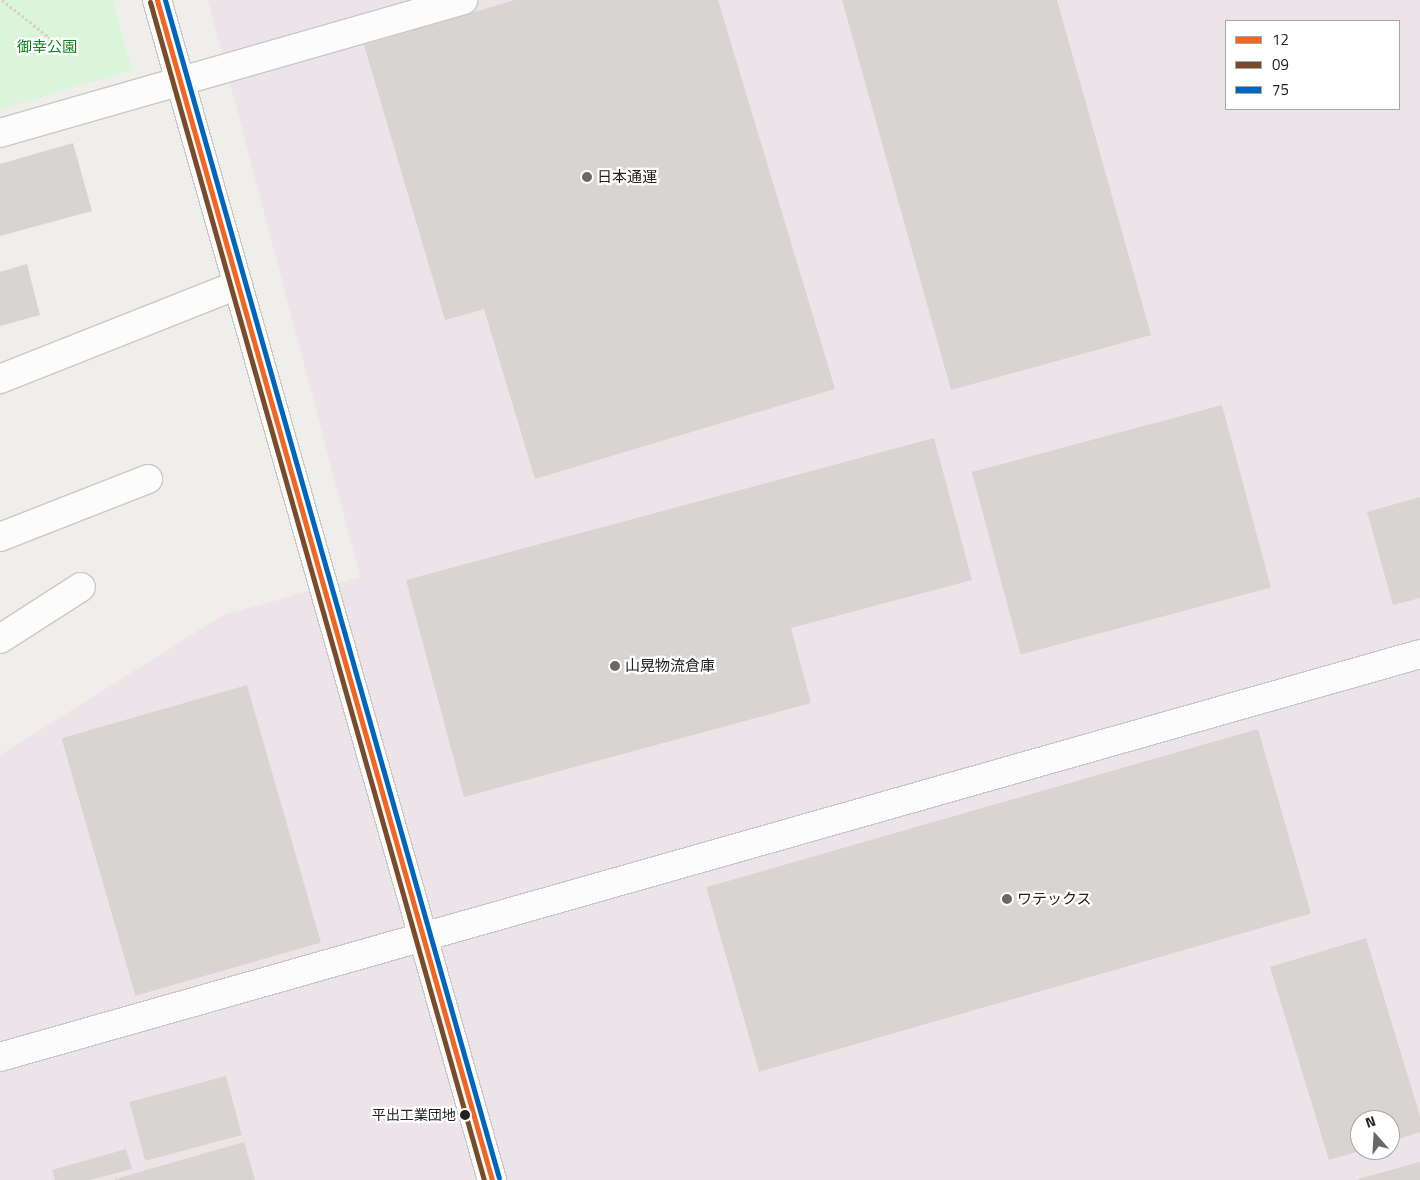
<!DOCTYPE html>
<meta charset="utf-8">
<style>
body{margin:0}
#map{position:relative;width:1420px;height:1180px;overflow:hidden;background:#f0eeeb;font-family:"Titillium Web","Noto Sans JP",sans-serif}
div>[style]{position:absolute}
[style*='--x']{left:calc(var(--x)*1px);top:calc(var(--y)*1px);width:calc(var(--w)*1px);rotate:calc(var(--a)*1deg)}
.industrial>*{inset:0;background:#ede4e9}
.park>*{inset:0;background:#daf5da}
.building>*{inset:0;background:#d7d4d2;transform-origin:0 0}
.path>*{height:3px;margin-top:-1.5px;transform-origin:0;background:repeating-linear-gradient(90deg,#dccecd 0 2.5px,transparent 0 5px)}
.roads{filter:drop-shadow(1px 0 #c9c8c7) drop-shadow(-1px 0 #c9c8c7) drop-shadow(0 1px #c9c8c7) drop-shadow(0 -1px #c9c8c7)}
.minor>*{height:28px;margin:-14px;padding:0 14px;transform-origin:14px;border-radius:14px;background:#fdfcfc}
.bus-1>*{height:5px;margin:-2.5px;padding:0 2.5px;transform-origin:2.5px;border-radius:2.5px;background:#f26522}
.bus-2>*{height:5px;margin:-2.5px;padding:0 2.5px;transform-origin:2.5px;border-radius:2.5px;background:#7a4b2a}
.bus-3>*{height:5px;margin:-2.5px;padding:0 2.5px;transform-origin:2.5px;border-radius:2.5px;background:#0065bd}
.dots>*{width:14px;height:14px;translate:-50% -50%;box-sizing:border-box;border:2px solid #fff;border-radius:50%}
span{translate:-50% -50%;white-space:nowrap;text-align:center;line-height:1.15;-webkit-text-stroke:4.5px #fff;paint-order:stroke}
.bus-label{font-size:14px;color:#222}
.right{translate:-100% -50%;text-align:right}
.park-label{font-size:15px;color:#0c8416}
.poi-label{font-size:15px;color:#222}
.left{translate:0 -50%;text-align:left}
.legend{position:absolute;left:1225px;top:20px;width:175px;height:90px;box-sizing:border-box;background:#fff;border:1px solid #a7a7a7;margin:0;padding:6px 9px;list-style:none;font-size:15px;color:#222}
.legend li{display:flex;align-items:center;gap:10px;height:25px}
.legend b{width:25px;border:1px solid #a7a7a7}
.north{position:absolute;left:1350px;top:1110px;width:50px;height:50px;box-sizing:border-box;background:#fff;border:1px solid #a7a7a7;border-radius:50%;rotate:341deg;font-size:14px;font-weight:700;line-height:20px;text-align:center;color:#222}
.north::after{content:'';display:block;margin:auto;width:18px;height:22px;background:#6a6968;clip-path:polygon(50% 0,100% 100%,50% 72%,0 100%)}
</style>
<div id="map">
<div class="industrial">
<div style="clip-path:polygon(evenodd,208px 0,1420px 0,1420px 1180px,0 1180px,0 755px,223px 615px,360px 577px,208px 0,1226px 21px,1399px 21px,1399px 109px,1226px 109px,1226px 21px,208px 0,1360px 1120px,1390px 1120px,1390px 1150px,1360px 1150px,1360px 1120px)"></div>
</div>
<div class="park">
<div style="clip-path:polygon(0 0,112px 0,132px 70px,0 109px)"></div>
</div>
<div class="building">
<div style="clip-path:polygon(515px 0,718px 0,835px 389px,535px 479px,484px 309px,445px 320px,364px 45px)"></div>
<div style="clip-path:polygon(842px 0,1057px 0,1151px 335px,951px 390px)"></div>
<div style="clip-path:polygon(73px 143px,92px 211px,0 236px,0 164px)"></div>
<div style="clip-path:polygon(27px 264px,40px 315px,0 326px,0 272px)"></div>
<div style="left:1222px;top:405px;width:189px;height:259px;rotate:75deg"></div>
<div style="clip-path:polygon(934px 438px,972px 580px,791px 628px,811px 703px,464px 797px,406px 580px)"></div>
<div style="clip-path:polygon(1420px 497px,1420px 598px,1393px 605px,1367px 512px)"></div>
<div style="left:247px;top:685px;width:268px;height:193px;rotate:74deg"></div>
<div style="left:1258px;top:729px;width:192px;height:574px;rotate:74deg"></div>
<div style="clip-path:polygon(1366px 938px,1420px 1116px,1420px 1132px,1390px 1142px,1390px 1120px,1360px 1120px,1360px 1151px,1329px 1160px,1270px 967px)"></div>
<div style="left:226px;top:1076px;width:61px;height:100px;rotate:75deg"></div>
<div style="clip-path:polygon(244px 1142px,255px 1180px,115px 1180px,115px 1179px)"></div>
<div style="clip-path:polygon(126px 1149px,132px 1169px,90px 1180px,55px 1180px,52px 1170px)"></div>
<div style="clip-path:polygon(1420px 1162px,1420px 1180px,1358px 1180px,1358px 1179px)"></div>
</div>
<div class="path">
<div style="--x:2;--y:0;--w:85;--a:38.3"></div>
</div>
<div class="roads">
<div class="minor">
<div style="--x:157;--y:0;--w:1227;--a:74.15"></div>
<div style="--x:0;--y:133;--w:482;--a:-16"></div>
<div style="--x:0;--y:379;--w:256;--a:-21.6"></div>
<div style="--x:0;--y:537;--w:159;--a:-21.4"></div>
<div style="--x:0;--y:639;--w:96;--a:-32.7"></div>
<div style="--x:0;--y:1057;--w:1476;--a:-15.84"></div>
</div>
</div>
<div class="bus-1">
<div style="--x:157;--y:0;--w:1227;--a:74.15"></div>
</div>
<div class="bus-2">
<div style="--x:150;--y:2;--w:1224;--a:74.17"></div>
</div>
<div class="bus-3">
<div style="--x:165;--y:0;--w:1224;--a:74.17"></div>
</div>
<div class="dots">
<div style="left:587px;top:177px;background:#6a6968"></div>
<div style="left:615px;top:666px;background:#6a6968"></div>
<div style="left:1007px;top:899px;background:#6a6968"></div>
<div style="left:465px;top:1115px;background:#222"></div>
</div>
<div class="bus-label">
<span class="right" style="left:456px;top:1115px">平出工業団地</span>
</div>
<div class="park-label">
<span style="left:47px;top:47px">御幸公園</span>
</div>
<div class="poi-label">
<span class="left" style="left:597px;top:177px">日本通運</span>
<span class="left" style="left:625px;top:666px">山晃物流倉庫</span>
<span class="left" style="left:1017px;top:899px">ワテックス</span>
</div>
<ul class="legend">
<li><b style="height:6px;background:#f26522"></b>12</li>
<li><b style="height:6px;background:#7a4b2a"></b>09</li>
<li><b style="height:6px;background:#0065bd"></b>75</li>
</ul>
<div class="north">N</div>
</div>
